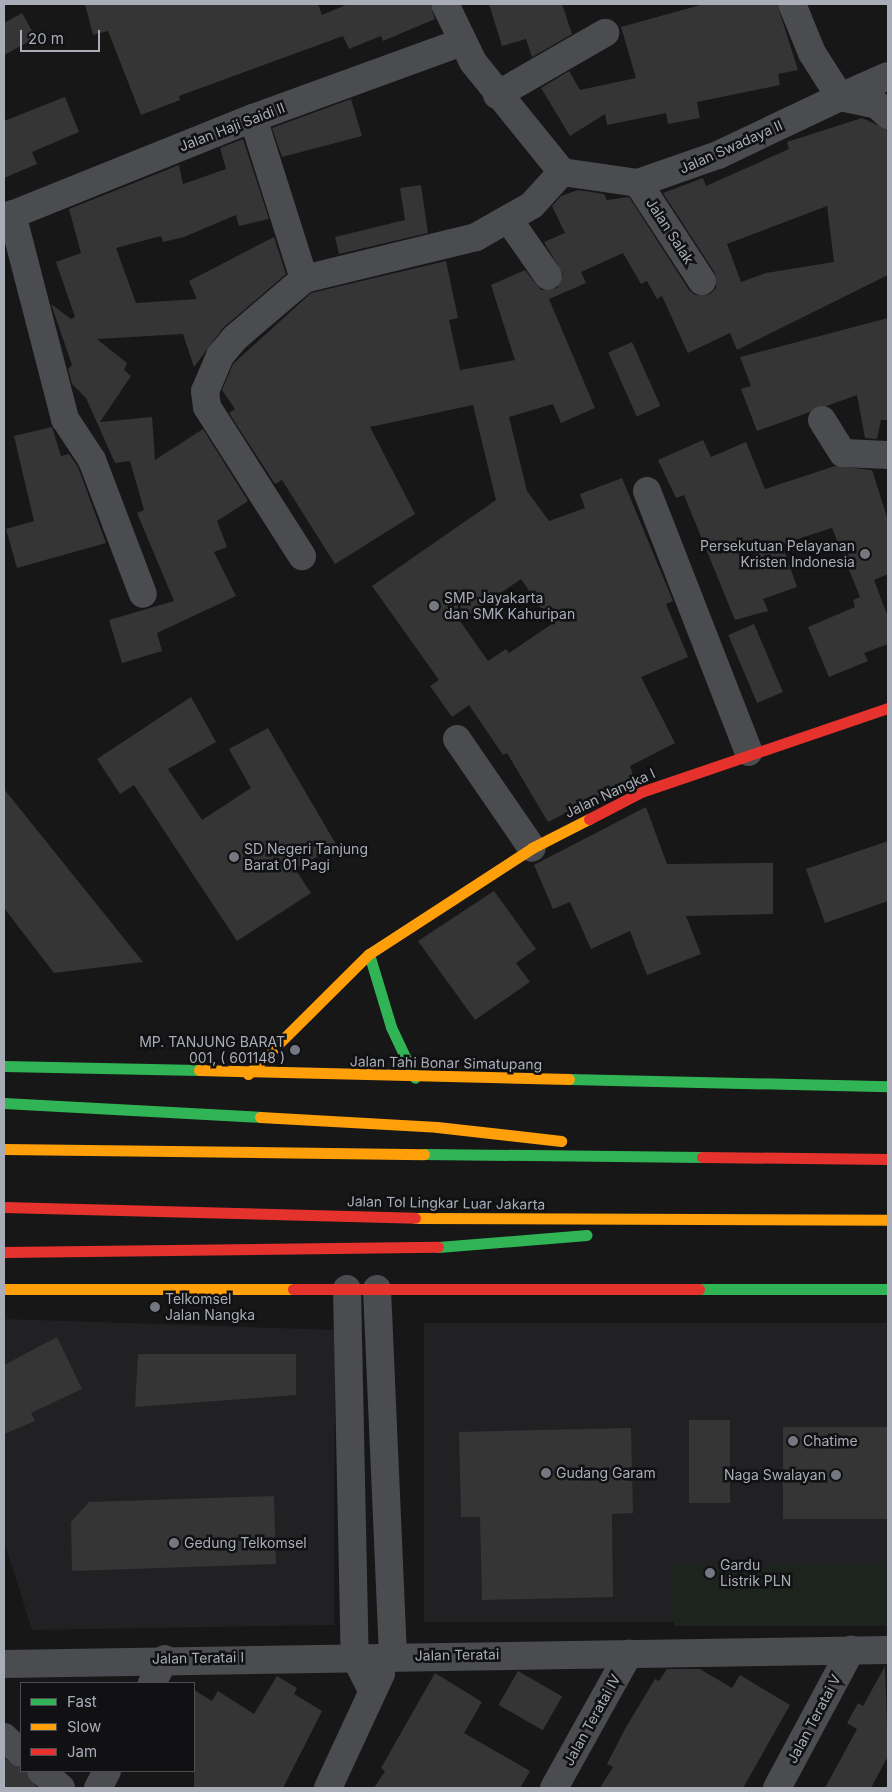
<!DOCTYPE html>
<style>
body{margin:0}
#map{position:relative;width:892px;height:1792px;overflow:hidden;background:#171717;font-family:Inter,sans-serif}
div>[style]{position:absolute}
[style*='--x']{left:calc(var(--x)*1px);top:calc(var(--y)*1px);width:calc(var(--w)*1px);rotate:calc(var(--a)*1deg)}
.built>*{inset:0;background:#212123;transform-origin:0 0}
.green>*{inset:0;background:#1d241e;transform-origin:0 0}
.building>*{inset:0;background:#353536;transform-origin:0 0}
.street>*{height:28px;margin:-14px;padding:0 14px;transform-origin:14px;border-radius:14px;background:#4b4c50}
.fast>*{height:11px;margin:-5.5px;padding:0 5.5px;transform-origin:5.5px;border-radius:5.5px;background:#30b455}
.slow>*{height:11px;margin:-5.5px;padding:0 5.5px;transform-origin:5.5px;border-radius:5.5px;background:#ff9f0a}
.jam>*{height:11px;margin:-5.5px;padding:0 5.5px;transform-origin:5.5px;border-radius:5.5px;background:#e5322d}
.dots>*{width:14px;height:14px;translate:-50% -50%;box-sizing:border-box;border:2px solid #111113;border-radius:50%}
span{translate:-50% -50%;white-space:nowrap;text-align:center;line-height:1.15;-webkit-text-stroke:5px #111113;paint-order:stroke}
.street-label{font-size:14px;color:#a8adb8}
.poi-label{font-size:14px;color:#a8adb8}
.right{translate:-100% -50%;text-align:right}
.left{translate:0 -50%;text-align:left}
.frame{position:absolute;inset:0;border:5px solid #a8adb8;pointer-events:none}
.legend{position:absolute;left:20px;top:1682px;width:175px;height:90px;box-sizing:border-box;background:#111113;border:1px solid #4d4f55;margin:0;padding:6px 9px;list-style:none;font-size:15px;color:#a8adb8}
.legend li{display:flex;align-items:center;gap:10px;height:25px}
.legend b{width:25px;border:1px solid #4d4f55}
.scale{position:absolute;left:20px;top:30px;width:80px;height:22px;box-sizing:border-box;border:2px solid #a8adb8;border-top:0;padding-left:6px;font-size:15px;line-height:18px;white-space:nowrap;color:#a8adb8;-webkit-text-stroke:4px #111113;paint-order:stroke}
</style>
<div id="map">
<div class="built">
<div style="clip-path:polygon(4px 1319px,335px 1330px,334px 1625px,32px 1630px,4px 1541px)"></div>
<div style="left:888px;top:1323px;width:299px;height:464px;rotate:90deg"></div>
</div>
<div class="green">
<div style="left:888px;top:1565px;width:61px;height:214px;rotate:90deg"></div>
</div>
<div class="building">
<div style="clip-path:polygon(85px 4px,318px 4px,322px 15px,348px 4px,430px 4px,435px 19px,383px 41px,381px 36px,349px 49px,343px 36px,179px 96px,180px 100px,141px 115px,108px 31px,93px 35px)"></div>
<div style="clip-path:polygon(489px 4px,562px 4px,572px 34px,532px 57px,526px 39px,502px 46px)"></div>
<div style="clip-path:polygon(704px 4px,777px 4px,798px 70px,778px 74px,780px 85px,697px 102px,700px 118px,668px 124px,666px 113px,607px 125px,605px 114px,570px 136px,541px 88px,569px 71px,580px 90px,636px 78px,621px 27px)"></div>
<div style="clip-path:polygon(22px 13px,36px 38px,4px 55px,4px 23px)"></div>
<div style="clip-path:polygon(65px 97px,79px 132px,32px 152px,37px 164px,4px 178px,4px 121px)"></div>
<div style="clip-path:polygon(351px 99px,362px 136px,282px 157px,272px 128px)"></div>
<div style="clip-path:polygon(evenodd,862px 118px,888px 130px,888px 275px,737px 350px,730px 333px,688px 353px,662px 296px,657px 299px,647px 281px,641px 284px,623px 253px,581px 272px,586px 283px,549px 299px,595px 408px,561px 423px,553px 404px,509px 417px,527px 491px,549px 521px,585px 508px,580px 494px,622px 478px,673px 601px,666px 604px,688px 657px,641px 677px,675px 743px,630px 766px,634px 778px,548px 822px,507px 753px,503px 755px,469px 705px,452px 717px,430px 686px,439px 680px,372px 586px,496px 500px,473px 405px,370px 427px,415px 514px,335px 564px,282px 480px,275px 484px,229px 413px,235px 409px,222px 390px,233px 364px,311px 293px,446px 261px,458px 318px,449px 320px,460px 370px,515px 360px,491px 285px,525px 270px,541px 290px,557px 288px,563px 274px,544px 242px,565px 233px,552px 206px,561px 196px,578px 190px,604px 194px,607px 200px,629px 197px,689px 290px,695px 295px,710px 294px,716px 288px,715px 273px,663px 193px,703px 178px,706px 186px,789px 149px,787px 142px,862px 118px,827px 206px,834px 262px,766px 273px,741px 282px,727px 244px,827px 206px,862px 118px,521px 579px,552px 624px,509px 653px,506px 649px,488px 661px,460px 621px,521px 579px)"></div>
<div style="clip-path:polygon(243px 139px,269px 219px,239px 226px,236px 215px,184px 237px,163px 242px,161px 236px,116px 248px,136px 303px,197px 299px,189px 281px,274px 237px,286px 274px,223px 328px,194px 367px,183px 334px,97px 339px,127px 363px,124px 370px,131px 376px,100px 422px,152px 417px,155px 460px,203px 429px,248px 501px,217px 521px,227px 547px,214px 552px,236px 596px,157px 633px,162px 651px,122px 663px,109px 620px,174px 601px,137px 513px,144px 510px,130px 461px,115px 463px,86px 398px,72px 384px,68px 369px,72px 365px,51px 304px,71px 319px,75px 317px,56px 262px,81px 253px,69px 209px,179px 165px,183px 184px,226px 169px,220px 148px)"></div>
<div style="clip-path:polygon(421px 185px,428px 233px,339px 254px,335px 237px,405px 220px,400px 188px)"></div>
<div style="clip-path:polygon(888px 318px,888px 420px,881px 420px,877px 439px,865px 438px,857px 395px,757px 431px,741px 389px,751px 386px,740px 357px)"></div>
<div style="left:632px;top:342px;width:70px;height:26px;rotate:66deg"></div>
<div style="clip-path:polygon(52px 427px,61px 456px,69px 454px,78px 467px,106px 543px,17px 568px,6px 529px,34px 521px,14px 436px)"></div>
<div style="clip-path:polygon(703px 440px,711px 457px,746px 442px,765px 489px,835px 466px,872px 470px,888px 520px,888px 574px,874px 580px,888px 617px,888px 644px,864px 653px,868px 661px,829px 677px,808px 627px,855px 607px,853px 600px,860px 597px,832px 528px,782px 544px,797px 587px,763px 599px,768px 611px,735px 620px,684px 495px,676px 498px,658px 460px)"></div>
<div style="left:754px;top:624px;width:74px;height:28px;rotate:67deg"></div>
<div style="clip-path:polygon(191px 697px,216px 742px,168px 769px,202px 820px,251px 788px,229px 749px,268px 728px,337px 846px,295px 869px,311px 893px,237px 941px,134px 785px,120px 794px,97px 759px)"></div>
<div style="clip-path:polygon(4px 789px,143px 962px,54px 973px,4px 908px)"></div>
<div style="clip-path:polygon(646px 807px,667px 864px,773px 863px,773px 914px,686px 916px,701px 954px,647px 975px,630px 931px,591px 949px,570px 902px,553px 909px,534px 865px)"></div>
<div style="clip-path:polygon(888px 841px,888px 901px,825px 923px,806px 869px)"></div>
<div style="clip-path:polygon(494px 891px,536px 949px,516px 963px,530px 982px,475px 1020px,418px 941px)"></div>
<div style="clip-path:polygon(57px 1337px,82px 1389px,31px 1413px,35px 1421px,4px 1434px,4px 1365px)"></div>
<div style="clip-path:polygon(138px 1354px,296px 1354px,296px 1395px,135px 1407px)"></div>
<div style="left:689px;top:1420px;width:41px;height:83px"></div>
<div style="left:888px;top:1427px;width:92px;height:105px;rotate:90deg"></div>
<div style="clip-path:polygon(631px 1428px,633px 1513px,612px 1514px,613px 1597px,482px 1600px,480px 1517px,461px 1517px,459px 1432px)"></div>
<div style="clip-path:polygon(274px 1496px,276px 1564px,72px 1571px,71px 1522px,89px 1502px)"></div>
<div style="clip-path:polygon(885px 1666px,888px 1756px,871px 1788px,825px 1788px,857px 1729px,847px 1723px,858px 1703px,863px 1706px)"></div>
<div style="clip-path:polygon(667px 1669px,700px 1669px,732px 1688px,740px 1675px,790px 1705px,743px 1788px,600px 1788px,613px 1767px,607px 1764px,625px 1729px,655px 1679px,659px 1681px)"></div>
<div style="left:518px;top:1671px;width:51px;height:39px;rotate:30deg"></div>
<div style="clip-path:polygon(435px 1673px,482px 1702px,464px 1733px,530px 1771px,520px 1788px,374px 1788px,385px 1771px,381px 1768px)"></div>
<div style="clip-path:polygon(277px 1676px,297px 1688px,294px 1694px,322px 1711px,283px 1788px,194px 1788px,194px 1690px,212px 1701px,218px 1691px,254px 1714px)"></div>
<div style="clip-path:polygon(4px 1758px,26px 1771px,37px 1788px,4px 1788px)"></div>
</div>
<div class="street">
<div style="--x:445;--y:4;--w:64;--a:64.2"></div>
<div style="--x:473;--y:62;--w:141;--a:51"></div>
<div style="--x:562;--y:172;--w:77;--a:8.2"></div>
<div style="--x:638;--y:183;--w:85;--a:-19.3"></div>
<div style="--x:718;--y:155;--w:135;--a:-25.4"></div>
<div style="--x:840;--y:97;--w:38;--a:12"></div>
<div style="--x:877;--y:105;--w:15;--a:42"></div>
<div style="--x:792;--y:4;--w:53;--a:67.8"></div>
<div style="--x:812;--y:53;--w:52;--a:57.5"></div>
<div style="--x:840;--y:97;--w:52;--a:-23.6"></div>
<div style="--x:497;--y:95;--w:125;--a:-29.9"></div>
<div style="--x:253;--y:118;--w:169;--a:72.4"></div>
<div style="--x:304;--y:279;--w:91;--a:139.5"></div>
<div style="--x:235;--y:338;--w:23;--a:130"></div>
<div style="--x:220;--y:356;--w:38;--a:113"></div>
<div style="--x:205;--y:391;--w:16;--a:83"></div>
<div style="--x:207;--y:407;--w:177;--a:57.5"></div>
<div style="--x:638;--y:183;--w:117;--a:56.9"></div>
<div style="--x:12;--y:214;--w:212;--a:75.5"></div>
<div style="--x:65;--y:419;--w:49;--a:56.6"></div>
<div style="--x:92;--y:460;--w:143;--a:69.2"></div>
<div style="--x:4;--y:218;--w:268;--a:-21.9"></div>
<div style="--x:253;--y:118;--w:222;--a:-20"></div>
<div style="--x:509;--y:220;--w:68;--a:55.1"></div>
<div style="--x:304;--y:279;--w:177;--a:-13.7"></div>
<div style="--x:476;--y:237;--w:64;--a:-29.7"></div>
<div style="--x:532;--y:205;--w:45;--a:-47.7"></div>
<div style="--x:822;--y:420;--w:39;--a:58"></div>
<div style="--x:843;--y:453;--w:45;--a:2.5"></div>
<div style="--x:647;--y:491;--w:280;--a:68.7"></div>
<div style="--x:457;--y:739;--w:132;--a:55.5"></div>
<div style="--x:347;--y:1289;--w:368;--a:88.8"></div>
<div style="--x:355;--y:1657;--w:37;--a:63"></div>
<div style="--x:377;--y:1289;--w:366;--a:87.5"></div>
<div style="--x:4;--y:1664;--w:884;--a:-0.91"></div>
<div style="--x:152;--y:1683;--w:27;--a:-62"></div>
<div style="--x:4;--y:1737;--w:23;--a:43"></div>
<div style="--x:41;--y:1771;--w:26;--a:40"></div>
<div style="--x:98;--y:1788;--w:19;--a:-62"></div>
<div style="--x:328;--y:1788;--w:126;--a:-65.1"></div>
<div style="--x:554;--y:1788;--w:154;--a:-60.9"></div>
<div style="--x:777;--y:1788;--w:157;--a:-61.8"></div>
</div>
<div class="fast">
<div style="--x:369;--y:954;--w:76;--a:73.2"></div>
<div style="--x:391;--y:1027;--w:56;--a:64.8"></div>
<div style="--x:4;--y:1066;--w:195;--a:1.2"></div>
<div style="--x:569;--y:1079;--w:319;--a:1.3"></div>
<div style="--x:4;--y:1103;--w:256;--a:3.1"></div>
<div style="--x:424;--y:1154;--w:278;--a:0.6"></div>
<div style="--x:438;--y:1247;--w:149;--a:-4.6"></div>
<div style="--x:699;--y:1289;--w:189;--a:0"></div>
</div>
<div class="slow">
<div style="--x:199;--y:1070;--w:370;--a:1.4"></div>
<div style="--x:248;--y:1074;--w:170;--a:-44.8"></div>
<div style="--x:369;--y:954;--w:194;--a:-33"></div>
<div style="--x:532;--y:848;--w:64;--a:-27"></div>
<div style="--x:260;--y:1117;--w:177;--a:3.2"></div>
<div style="--x:437;--y:1127;--w:125;--a:6.4"></div>
<div style="--x:4;--y:1149;--w:420;--a:0.7"></div>
<div style="--x:415;--y:1218;--w:473;--a:0.2"></div>
<div style="--x:4;--y:1289;--w:289;--a:0"></div>
</div>
<div class="jam">
<div style="--x:589;--y:819;--w:59;--a:-27.4"></div>
<div style="--x:641;--y:792;--w:261;--a:-18.8"></div>
<div style="--x:702;--y:1157;--w:186;--a:0.6"></div>
<div style="--x:4;--y:1207;--w:411;--a:1.5"></div>
<div style="--x:4;--y:1252;--w:434;--a:-0.7"></div>
<div style="--x:293;--y:1289;--w:406;--a:0"></div>
</div>
<div class="dots">
<div style="left:865px;top:554px;background:#757880"></div>
<div style="left:434px;top:606px;background:#757880"></div>
<div style="left:234px;top:857px;background:#757880"></div>
<div style="left:295px;top:1050px;background:#757880"></div>
<div style="left:155px;top:1307px;background:#757880"></div>
<div style="left:793px;top:1441px;background:#757880"></div>
<div style="left:546px;top:1473px;background:#757880"></div>
<div style="left:836px;top:1475px;background:#757880"></div>
<div style="left:174px;top:1543px;background:#757880"></div>
<div style="left:710px;top:1573px;background:#757880"></div>
</div>
<div class="street-label">
<span style="left:232px;top:127px;rotate:-21deg">Jalan Haji Saidi II</span>
<span style="left:731px;top:147px;rotate:-24deg">Jalan Swadaya II</span>
<span style="left:670px;top:231px;rotate:57deg">Jalan Salak</span>
<span style="left:610px;top:793px;rotate:-25deg">Jalan Nangka I</span>
<span style="left:446px;top:1063px;rotate:1deg">Jalan Tahi Bonar Simatupang</span>
<span style="left:446px;top:1203px;rotate:1deg">Jalan Tol Lingkar Luar Jakarta</span>
<span style="left:457px;top:1655px;rotate:-1deg">Jalan Teratai</span>
<span style="left:198px;top:1658px;rotate:-1deg">Jalan Teratai I</span>
<span style="left:814px;top:1719px;rotate:-62deg">Jalan Teratai V</span>
<span style="left:592px;top:1720px;rotate:-61deg">Jalan Teratai IV</span>
</div>
<div class="poi-label">
<span class="right" style="left:855px;top:554px">Persekutuan Pelayanan<br>Kristen Indonesia</span>
<span class="left" style="left:444px;top:606px">SMP Jayakarta<br>dan SMK Kahuripan</span>
<span class="left" style="left:244px;top:857px">SD Negeri Tanjung<br>Barat 01 Pagi</span>
<span class="right" style="left:285px;top:1050px">MP. TANJUNG BARAT<br>001, ( 601148 )</span>
<span class="left" style="left:165px;top:1307px">Telkomsel<br>Jalan Nangka</span>
<span class="left" style="left:803px;top:1441px">Chatime</span>
<span class="left" style="left:556px;top:1473px">Gudang Garam</span>
<span class="right" style="left:826px;top:1475px">Naga Swalayan</span>
<span class="left" style="left:184px;top:1543px">Gedung Telkomsel</span>
<span class="left" style="left:720px;top:1573px">Gardu<br>Listrik PLN</span>
</div>
<div class="frame"></div>
<ul class="legend">
<li><b style="height:6px;background:#30b455"></b>Fast</li>
<li><b style="height:6px;background:#ff9f0a"></b>Slow</li>
<li><b style="height:6px;background:#e5322d"></b>Jam</li>
</ul>
<div class="scale">20 m</div>
</div>
